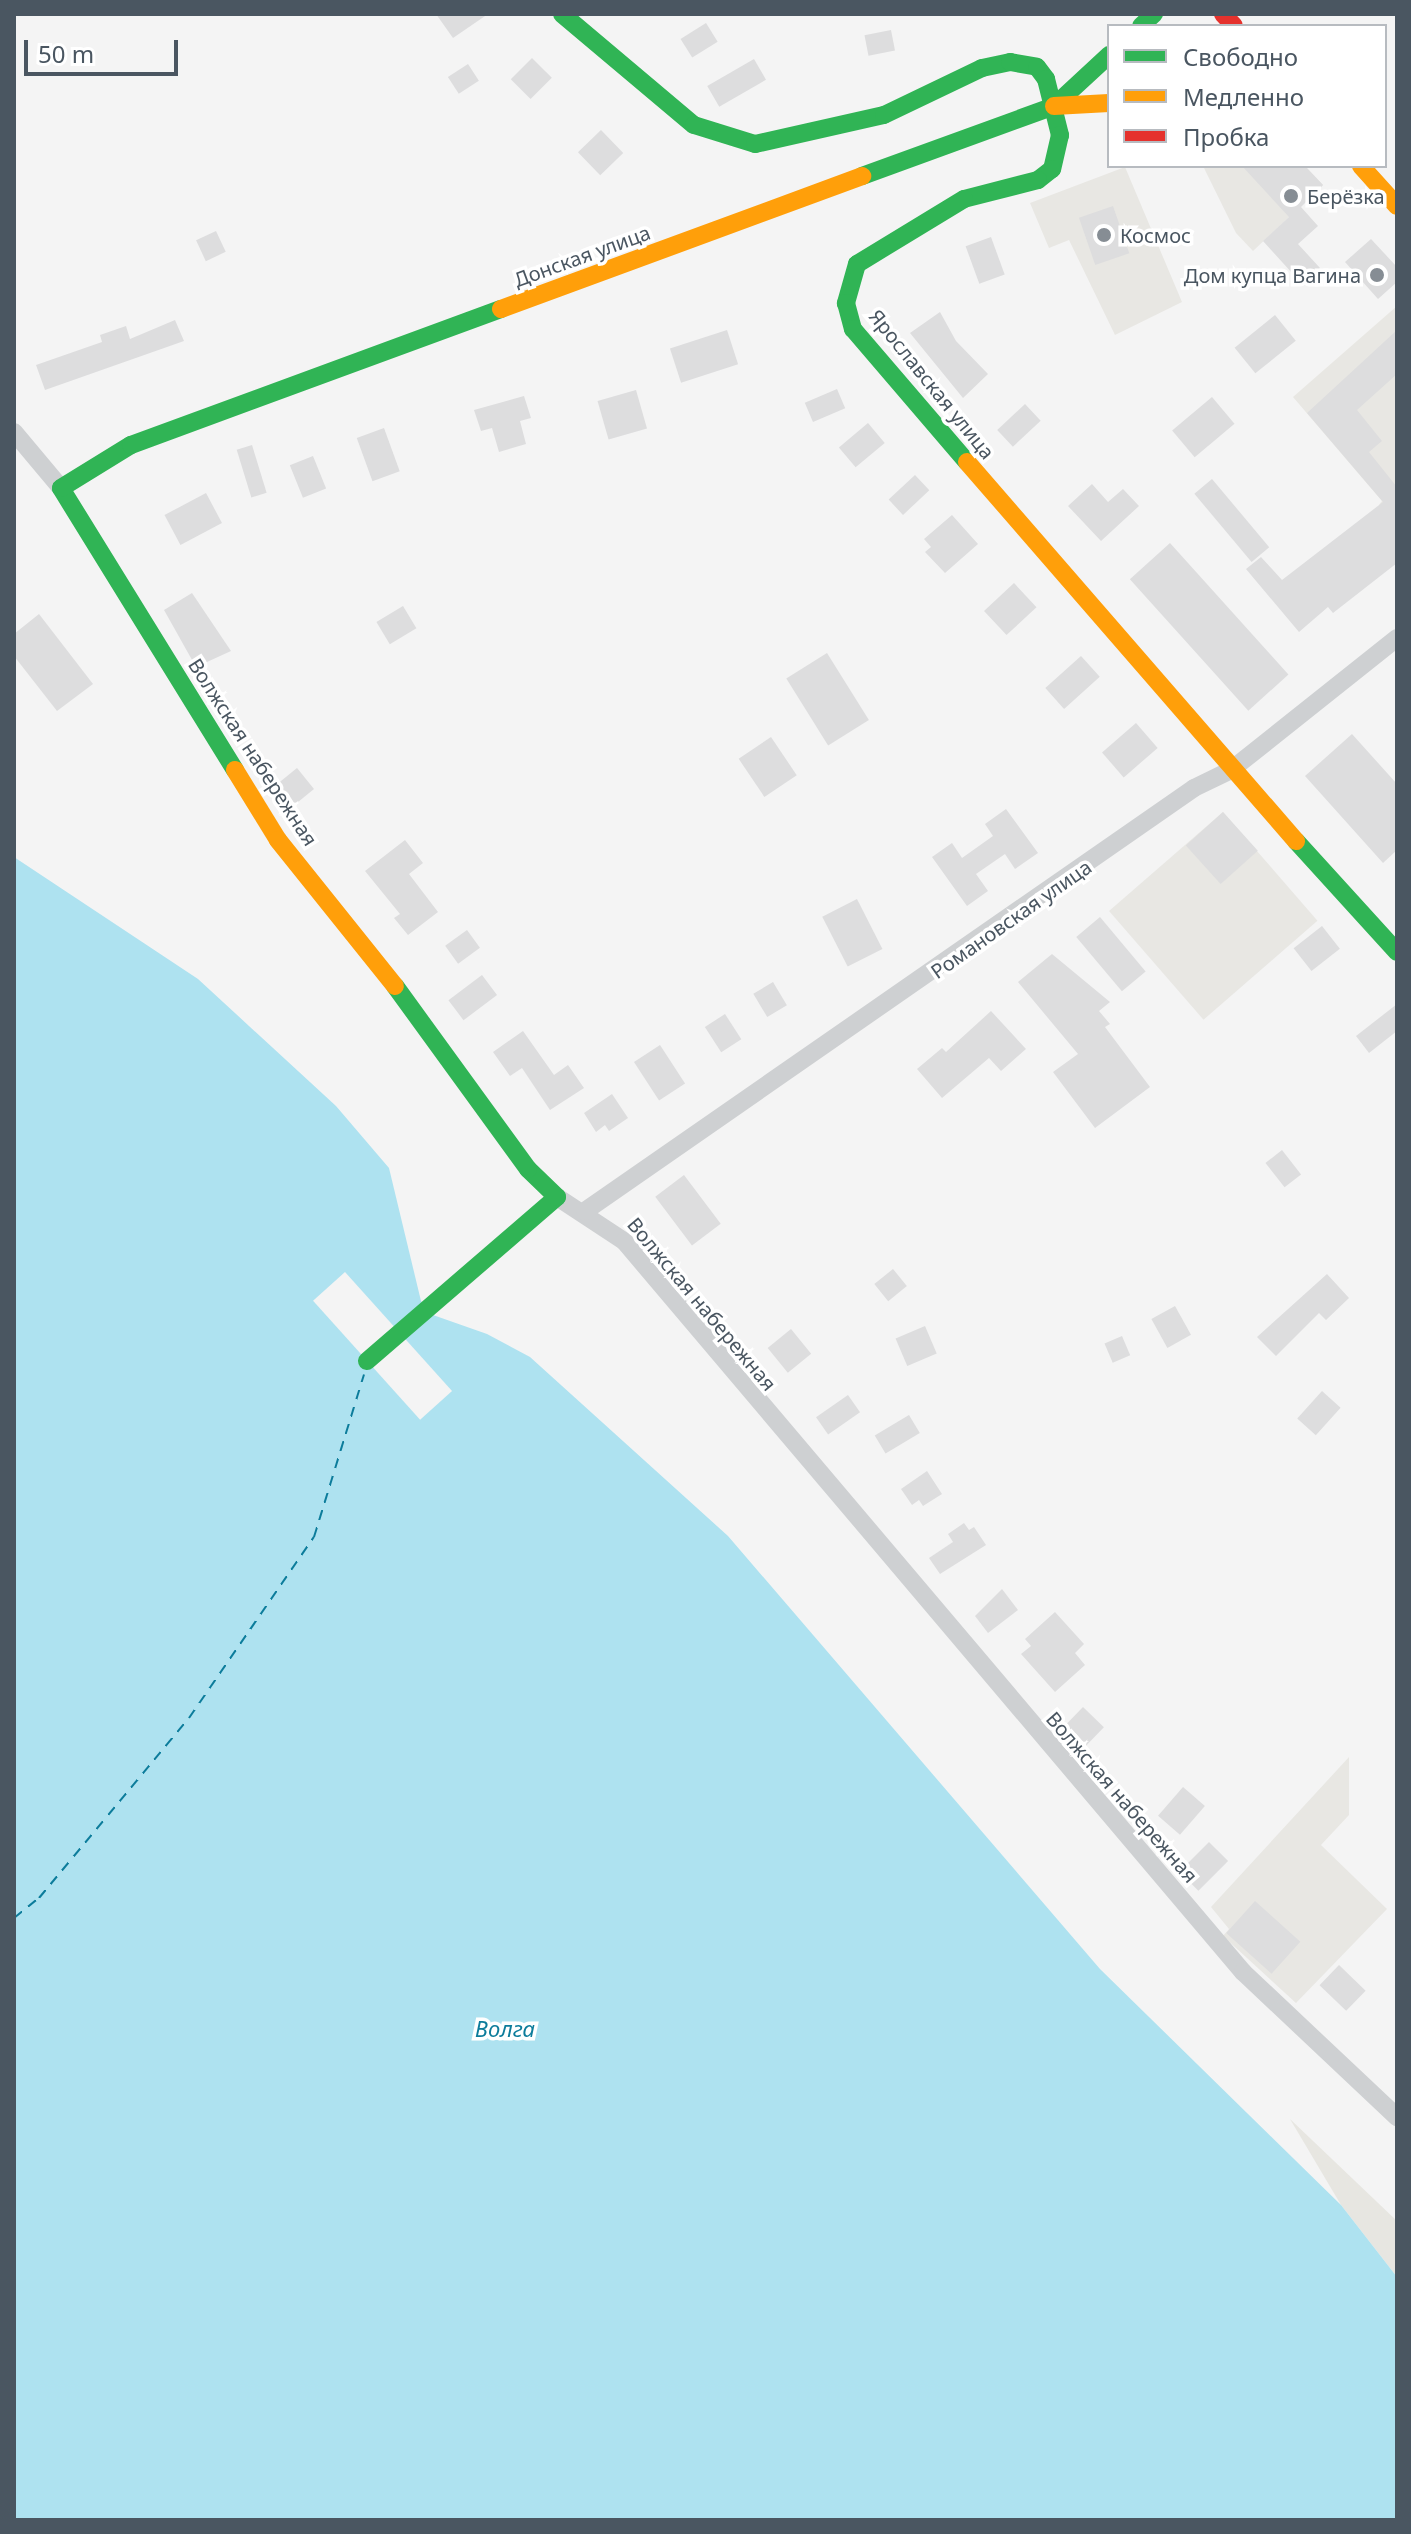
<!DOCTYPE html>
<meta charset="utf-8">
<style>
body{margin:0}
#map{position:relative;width:1411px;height:2534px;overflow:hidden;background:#f4f4f4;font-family:"Noto Sans",sans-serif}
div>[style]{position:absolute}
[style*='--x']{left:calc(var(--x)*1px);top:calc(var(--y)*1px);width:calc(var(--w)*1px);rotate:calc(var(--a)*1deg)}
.commercial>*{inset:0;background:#e8e7e3;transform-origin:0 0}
.sand>*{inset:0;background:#e7e6e1}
.water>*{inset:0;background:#aee2f0}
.pier>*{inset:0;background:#f4f4f4;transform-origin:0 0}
.ferry>*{height:2px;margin-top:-1px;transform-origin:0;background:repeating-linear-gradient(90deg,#0c7c9b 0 10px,transparent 0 18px)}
.building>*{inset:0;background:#ddddde;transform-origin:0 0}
.street>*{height:18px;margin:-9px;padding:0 9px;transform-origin:9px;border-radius:9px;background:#ced0d2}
.fast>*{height:18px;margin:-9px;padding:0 9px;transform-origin:9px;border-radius:9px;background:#30b455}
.slow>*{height:18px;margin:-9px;padding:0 9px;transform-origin:9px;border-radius:9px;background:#ff9f0a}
.jam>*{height:18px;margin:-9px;padding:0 9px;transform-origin:9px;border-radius:9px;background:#e5322d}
.dots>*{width:22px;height:22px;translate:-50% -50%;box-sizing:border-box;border:4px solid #fff;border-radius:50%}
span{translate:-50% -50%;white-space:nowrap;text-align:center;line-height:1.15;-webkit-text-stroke:7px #fff;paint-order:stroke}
.poi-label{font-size:20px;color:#4a5661}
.left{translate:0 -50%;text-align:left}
.right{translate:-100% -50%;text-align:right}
.street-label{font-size:20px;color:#4a5661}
.water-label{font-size:22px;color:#0c7c9b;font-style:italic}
.frame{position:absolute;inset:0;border:16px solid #4a5661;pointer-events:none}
.legend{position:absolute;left:1107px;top:24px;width:280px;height:144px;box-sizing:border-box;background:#fff;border:2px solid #b7bbc0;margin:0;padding:10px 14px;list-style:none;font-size:24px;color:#4a5661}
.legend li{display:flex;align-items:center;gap:16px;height:40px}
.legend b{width:40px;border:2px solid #b7bbc0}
.scale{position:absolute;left:24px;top:40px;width:154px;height:36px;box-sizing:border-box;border:4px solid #4a5661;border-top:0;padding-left:10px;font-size:24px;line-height:28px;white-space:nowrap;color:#4a5661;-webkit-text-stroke:6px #fff;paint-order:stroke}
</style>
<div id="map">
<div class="commercial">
<div style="clip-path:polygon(1203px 166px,1305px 166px,1323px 185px,1253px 251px,1236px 233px)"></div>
<div style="clip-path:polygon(1125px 167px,1182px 302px,1115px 335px,1069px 240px,1049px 248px,1030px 203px)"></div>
<div style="clip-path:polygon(1397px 306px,1397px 527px,1379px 505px,1382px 501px,1293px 397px)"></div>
<div style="left:1223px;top:812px;width:144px;height:151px;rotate:49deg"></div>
<div style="clip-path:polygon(1349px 1757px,1349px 1815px,1321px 1845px,1387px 1909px,1296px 2003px,1223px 1936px,1229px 1929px,1211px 1907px)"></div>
</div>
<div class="sand">
<div style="clip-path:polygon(1290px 2119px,1397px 2221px,1397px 2277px,1341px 2205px)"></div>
</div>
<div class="water">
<div style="clip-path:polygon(14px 857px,198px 979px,336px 1106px,389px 1168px,421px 1301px,433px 1315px,487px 1334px,530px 1357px,728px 1536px,1100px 1969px,1341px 2205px,1397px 2277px,1397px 2520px,14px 2520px)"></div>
</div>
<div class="pier">
<div style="left:345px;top:1272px;width:160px;height:43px;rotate:48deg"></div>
</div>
<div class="ferry">
<div style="--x:14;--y:1918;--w:32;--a:-39"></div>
<div style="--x:39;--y:1898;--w:234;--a:-50.2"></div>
<div style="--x:189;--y:1718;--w:220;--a:-55.4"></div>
<div style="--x:314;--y:1537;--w:170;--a:-72.9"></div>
</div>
<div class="building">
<div style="clip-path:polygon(436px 14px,488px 14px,453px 38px)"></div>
<div style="left:706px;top:23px;width:22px;height:30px;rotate:58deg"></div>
<div style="left:891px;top:30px;width:21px;height:27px;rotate:79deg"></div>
<div style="left:532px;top:58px;width:28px;height:30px;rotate:45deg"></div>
<div style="left:754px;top:59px;width:24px;height:54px;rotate:60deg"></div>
<div style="left:468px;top:64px;width:20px;height:24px;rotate:57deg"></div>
<div style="left:601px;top:130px;width:32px;height:32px;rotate:46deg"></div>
<div style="clip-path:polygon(1242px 166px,1305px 166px,1323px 185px,1301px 207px,1318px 226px,1298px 244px,1320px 268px,1302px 284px,1263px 241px,1289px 217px)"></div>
<div style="left:1113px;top:206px;width:50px;height:36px;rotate:71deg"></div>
<div style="left:216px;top:231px;width:23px;height:22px;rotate:65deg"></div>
<div style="left:991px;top:237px;width:40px;height:27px;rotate:70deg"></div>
<div style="clip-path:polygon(1371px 239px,1397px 267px,1397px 282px,1378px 299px,1345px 262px)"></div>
<div style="clip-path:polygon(940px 312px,956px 341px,988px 374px,963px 398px,910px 333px)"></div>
<div style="left:1275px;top:315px;width:33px;height:52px;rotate:51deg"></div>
<div style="clip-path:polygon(175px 320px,184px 341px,45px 390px,36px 365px,102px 342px,100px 335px,126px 326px,130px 339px)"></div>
<div style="left:727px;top:330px;width:36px;height:60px;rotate:72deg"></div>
<div style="clip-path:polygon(1397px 330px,1397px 374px,1357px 410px,1382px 441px,1369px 452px,1397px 487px,1397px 563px,1333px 613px,1328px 607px,1299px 632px,1246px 569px,1261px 557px,1282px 580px,1383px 502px,1307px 413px)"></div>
<div style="left:837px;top:389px;width:21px;height:35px;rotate:67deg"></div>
<div style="left:636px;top:390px;width:40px;height:40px;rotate:74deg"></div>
<div style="clip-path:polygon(524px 396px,531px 418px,520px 421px,526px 444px,499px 452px,492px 428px,481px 431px,474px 410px)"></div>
<div style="left:1212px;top:397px;width:35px;height:52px;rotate:50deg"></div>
<div style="left:1025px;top:404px;width:23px;height:38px;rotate:47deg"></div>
<div style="left:868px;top:423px;width:26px;height:38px;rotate:50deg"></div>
<div style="left:384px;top:428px;width:46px;height:29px;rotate:70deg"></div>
<div style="left:252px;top:445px;width:50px;height:16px;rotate:73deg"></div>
<div style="left:313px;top:456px;width:35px;height:25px;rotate:68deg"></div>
<div style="left:915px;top:475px;width:21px;height:36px;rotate:47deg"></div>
<div style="left:1212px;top:479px;width:89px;height:23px;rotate:50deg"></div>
<div style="clip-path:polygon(1092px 484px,1108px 502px,1123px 489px,1139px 506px,1101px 541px,1068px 506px)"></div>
<div style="left:206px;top:493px;width:34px;height:47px;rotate:62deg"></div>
<div style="clip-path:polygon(952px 515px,978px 544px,945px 573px,925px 552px,931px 547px,924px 539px)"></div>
<div style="left:1170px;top:543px;width:177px;height:54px;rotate:48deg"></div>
<div style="left:1014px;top:583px;width:33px;height:41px;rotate:47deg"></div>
<div style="clip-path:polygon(192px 593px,231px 651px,196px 667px,164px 610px)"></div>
<div style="left:403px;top:606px;width:26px;height:31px;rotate:59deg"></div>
<div style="clip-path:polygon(39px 614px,93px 684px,57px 711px,14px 656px,14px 634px)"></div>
<div style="left:827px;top:653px;width:79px;height:48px;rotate:58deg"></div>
<div style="left:1081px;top:656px;width:28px;height:48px;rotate:48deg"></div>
<div style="left:1136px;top:723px;width:33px;height:45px;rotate:49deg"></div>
<div style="clip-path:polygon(1352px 734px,1397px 784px,1397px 850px,1383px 863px,1305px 776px)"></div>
<div style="left:771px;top:737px;width:46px;height:39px;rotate:56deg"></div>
<div style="left:297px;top:768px;width:27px;height:36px;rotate:51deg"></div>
<div style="clip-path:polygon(1006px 809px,1038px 853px,1015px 869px,1005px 854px,976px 874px,988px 891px,967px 906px,932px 857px,952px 843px,962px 858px,993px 836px,985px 824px)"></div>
<div style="left:1223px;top:812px;width:52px;height:50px;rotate:48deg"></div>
<div style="clip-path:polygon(405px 840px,423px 863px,409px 874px,438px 912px,408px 935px,394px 918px,400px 914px,365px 871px)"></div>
<div style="left:857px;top:899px;width:56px;height:39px;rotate:63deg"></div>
<div style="left:1100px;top:917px;width:71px;height:31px;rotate:50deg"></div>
<div style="left:1322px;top:926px;width:29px;height:36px;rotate:52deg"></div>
<div style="left:467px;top:930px;width:22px;height:27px;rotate:54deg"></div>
<div style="clip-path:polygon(1052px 954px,1110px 1002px,1099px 1011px,1110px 1024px,1105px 1027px,1150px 1087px,1095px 1128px,1053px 1072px,1078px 1054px,1018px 982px)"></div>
<div style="left:482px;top:975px;width:25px;height:42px;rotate:53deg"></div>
<div style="left:773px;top:982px;width:27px;height:23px;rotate:59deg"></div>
<div style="clip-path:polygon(1397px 1004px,1397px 1031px,1369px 1053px,1356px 1036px)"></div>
<div style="clip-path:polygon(991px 1011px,1026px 1049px,1001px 1071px,989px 1058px,942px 1098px,917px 1069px,942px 1048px,946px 1052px)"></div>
<div style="left:725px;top:1014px;width:30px;height:24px;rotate:57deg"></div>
<div style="clip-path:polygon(523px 1031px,554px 1075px,568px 1065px,584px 1088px,550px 1110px,522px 1068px,510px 1076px,493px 1052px)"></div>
<div style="left:660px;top:1045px;width:46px;height:31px;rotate:57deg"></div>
<div style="clip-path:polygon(612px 1094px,628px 1118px,609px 1131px,605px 1125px,596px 1132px,584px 1113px)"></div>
<div style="left:1282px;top:1150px;width:31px;height:21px;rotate:52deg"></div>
<div style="left:684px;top:1175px;width:61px;height:36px;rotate:53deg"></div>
<div style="left:893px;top:1269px;width:22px;height:24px;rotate:51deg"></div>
<div style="clip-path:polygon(1327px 1274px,1349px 1298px,1326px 1320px,1319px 1313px,1276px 1356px,1257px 1337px)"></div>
<div style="left:1175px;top:1306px;width:33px;height:27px;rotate:61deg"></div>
<div style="left:925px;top:1326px;width:30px;height:32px;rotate:67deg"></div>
<div style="left:791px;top:1329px;width:32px;height:30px;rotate:51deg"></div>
<div style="left:1122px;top:1336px;width:21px;height:19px;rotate:67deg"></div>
<div style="left:1322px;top:1391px;width:25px;height:37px;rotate:42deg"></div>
<div style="left:848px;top:1395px;width:21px;height:39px;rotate:55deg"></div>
<div style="left:909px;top:1415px;width:21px;height:40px;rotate:59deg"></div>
<div style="clip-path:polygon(927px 1471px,942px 1494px,923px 1506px,919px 1500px,912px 1505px,901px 1489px)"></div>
<div style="clip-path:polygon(964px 1523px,969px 1530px,974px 1527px,986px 1545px,940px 1574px,929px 1558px,953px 1542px,948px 1534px)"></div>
<div style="clip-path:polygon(1002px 1589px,1018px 1610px,988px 1633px,975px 1616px)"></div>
<div style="clip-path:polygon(1055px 1612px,1084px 1644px,1075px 1653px,1085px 1665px,1055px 1692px,1021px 1654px,1031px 1646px,1025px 1639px)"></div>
<div style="left:1083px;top:1707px;width:29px;height:32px;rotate:44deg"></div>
<div style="left:1183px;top:1787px;width:29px;height:38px;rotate:41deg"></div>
<div style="left:1209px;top:1842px;width:27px;height:42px;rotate:45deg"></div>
<div style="left:1255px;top:1901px;width:61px;height:43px;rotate:42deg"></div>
<div style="left:1339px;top:1965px;width:37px;height:28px;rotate:44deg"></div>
</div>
<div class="street">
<div style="--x:14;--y:432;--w:73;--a:50"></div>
<div style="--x:557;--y:1197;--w:80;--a:33.3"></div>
<div style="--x:624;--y:1241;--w:958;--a:49.74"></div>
<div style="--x:1243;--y:1972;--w:212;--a:43.3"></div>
<div style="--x:585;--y:1211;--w:741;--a:-34.78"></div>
<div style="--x:1194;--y:788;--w:41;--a:-25.9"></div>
<div style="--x:1231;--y:770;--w:212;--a:-38.5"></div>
</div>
<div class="fast">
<div style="--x:562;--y:14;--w:172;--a:40.1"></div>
<div style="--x:694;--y:125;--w:64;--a:17.3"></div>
<div style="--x:755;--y:144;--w:132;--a:-12.7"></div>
<div style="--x:884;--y:115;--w:109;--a:-25.6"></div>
<div style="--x:982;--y:68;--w:29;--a:-12"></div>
<div style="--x:1010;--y:62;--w:27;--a:10"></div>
<div style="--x:1037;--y:67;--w:15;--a:53"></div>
<div style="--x:1046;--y:79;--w:58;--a:76"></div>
<div style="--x:1060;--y:135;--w:35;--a:103"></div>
<div style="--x:1052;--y:169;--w:18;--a:142"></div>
<div style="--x:1038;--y:180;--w:76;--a:165.6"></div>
<div style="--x:964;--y:199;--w:125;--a:148.7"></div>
<div style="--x:857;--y:264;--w:41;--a:105.8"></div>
<div style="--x:846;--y:303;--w:27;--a:75"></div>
<div style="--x:853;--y:329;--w:175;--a:49.4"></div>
<div style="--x:1141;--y:26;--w:18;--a:-43"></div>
<div style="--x:862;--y:176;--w:204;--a:-20"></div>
<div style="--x:1054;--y:106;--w:75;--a:-42.8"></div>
<div style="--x:235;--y:770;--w:331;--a:-121.7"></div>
<div style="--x:61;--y:488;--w:82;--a:-31.6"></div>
<div style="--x:131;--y:445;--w:394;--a:-20.2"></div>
<div style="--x:1296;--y:841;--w:150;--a:47.7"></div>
<div style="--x:367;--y:1361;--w:251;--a:-40.8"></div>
<div style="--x:557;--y:1197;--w:40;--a:-136"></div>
<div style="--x:528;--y:1169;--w:226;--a:-126"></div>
</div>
<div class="slow">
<div style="--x:1054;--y:106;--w:55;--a:-3.1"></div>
<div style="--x:1361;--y:166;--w:54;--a:48"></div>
<div style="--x:501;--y:309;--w:385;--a:-20.2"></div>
<div style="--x:967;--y:462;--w:502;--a:49.04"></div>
<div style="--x:235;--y:770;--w:82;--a:58.4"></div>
<div style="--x:278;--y:840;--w:187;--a:51.3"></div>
</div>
<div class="jam">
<div style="--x:1223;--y:14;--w:16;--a:47"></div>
</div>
<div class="dots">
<div style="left:1291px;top:196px;background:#868d94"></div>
<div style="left:1104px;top:235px;background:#868d94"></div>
<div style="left:1377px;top:275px;background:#868d94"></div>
</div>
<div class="poi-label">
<span class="left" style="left:1307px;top:196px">Берёзка</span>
<span class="left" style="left:1120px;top:235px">Космос</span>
<span class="right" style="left:1361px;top:275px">Дом купца Вагина</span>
</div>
<div class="street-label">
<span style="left:582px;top:256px;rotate:-20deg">Донская улица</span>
<span style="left:932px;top:384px;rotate:51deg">Ярославская улица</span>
<span style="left:253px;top:752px;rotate:57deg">Волжская набережная</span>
<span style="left:1011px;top:919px;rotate:-35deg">Романовская улица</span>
<span style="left:702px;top:1304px;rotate:50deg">Волжская набережная</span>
<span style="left:1122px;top:1797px;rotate:49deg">Волжская набережная</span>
</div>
<div class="water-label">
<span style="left:505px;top:2029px">Волга</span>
</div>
<div class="frame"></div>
<ul class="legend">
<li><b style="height:10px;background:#30b455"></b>Свободно</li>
<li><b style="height:10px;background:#ff9f0a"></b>Медленно</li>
<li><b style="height:10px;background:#e5322d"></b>Пробка</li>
</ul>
<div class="scale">50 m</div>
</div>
